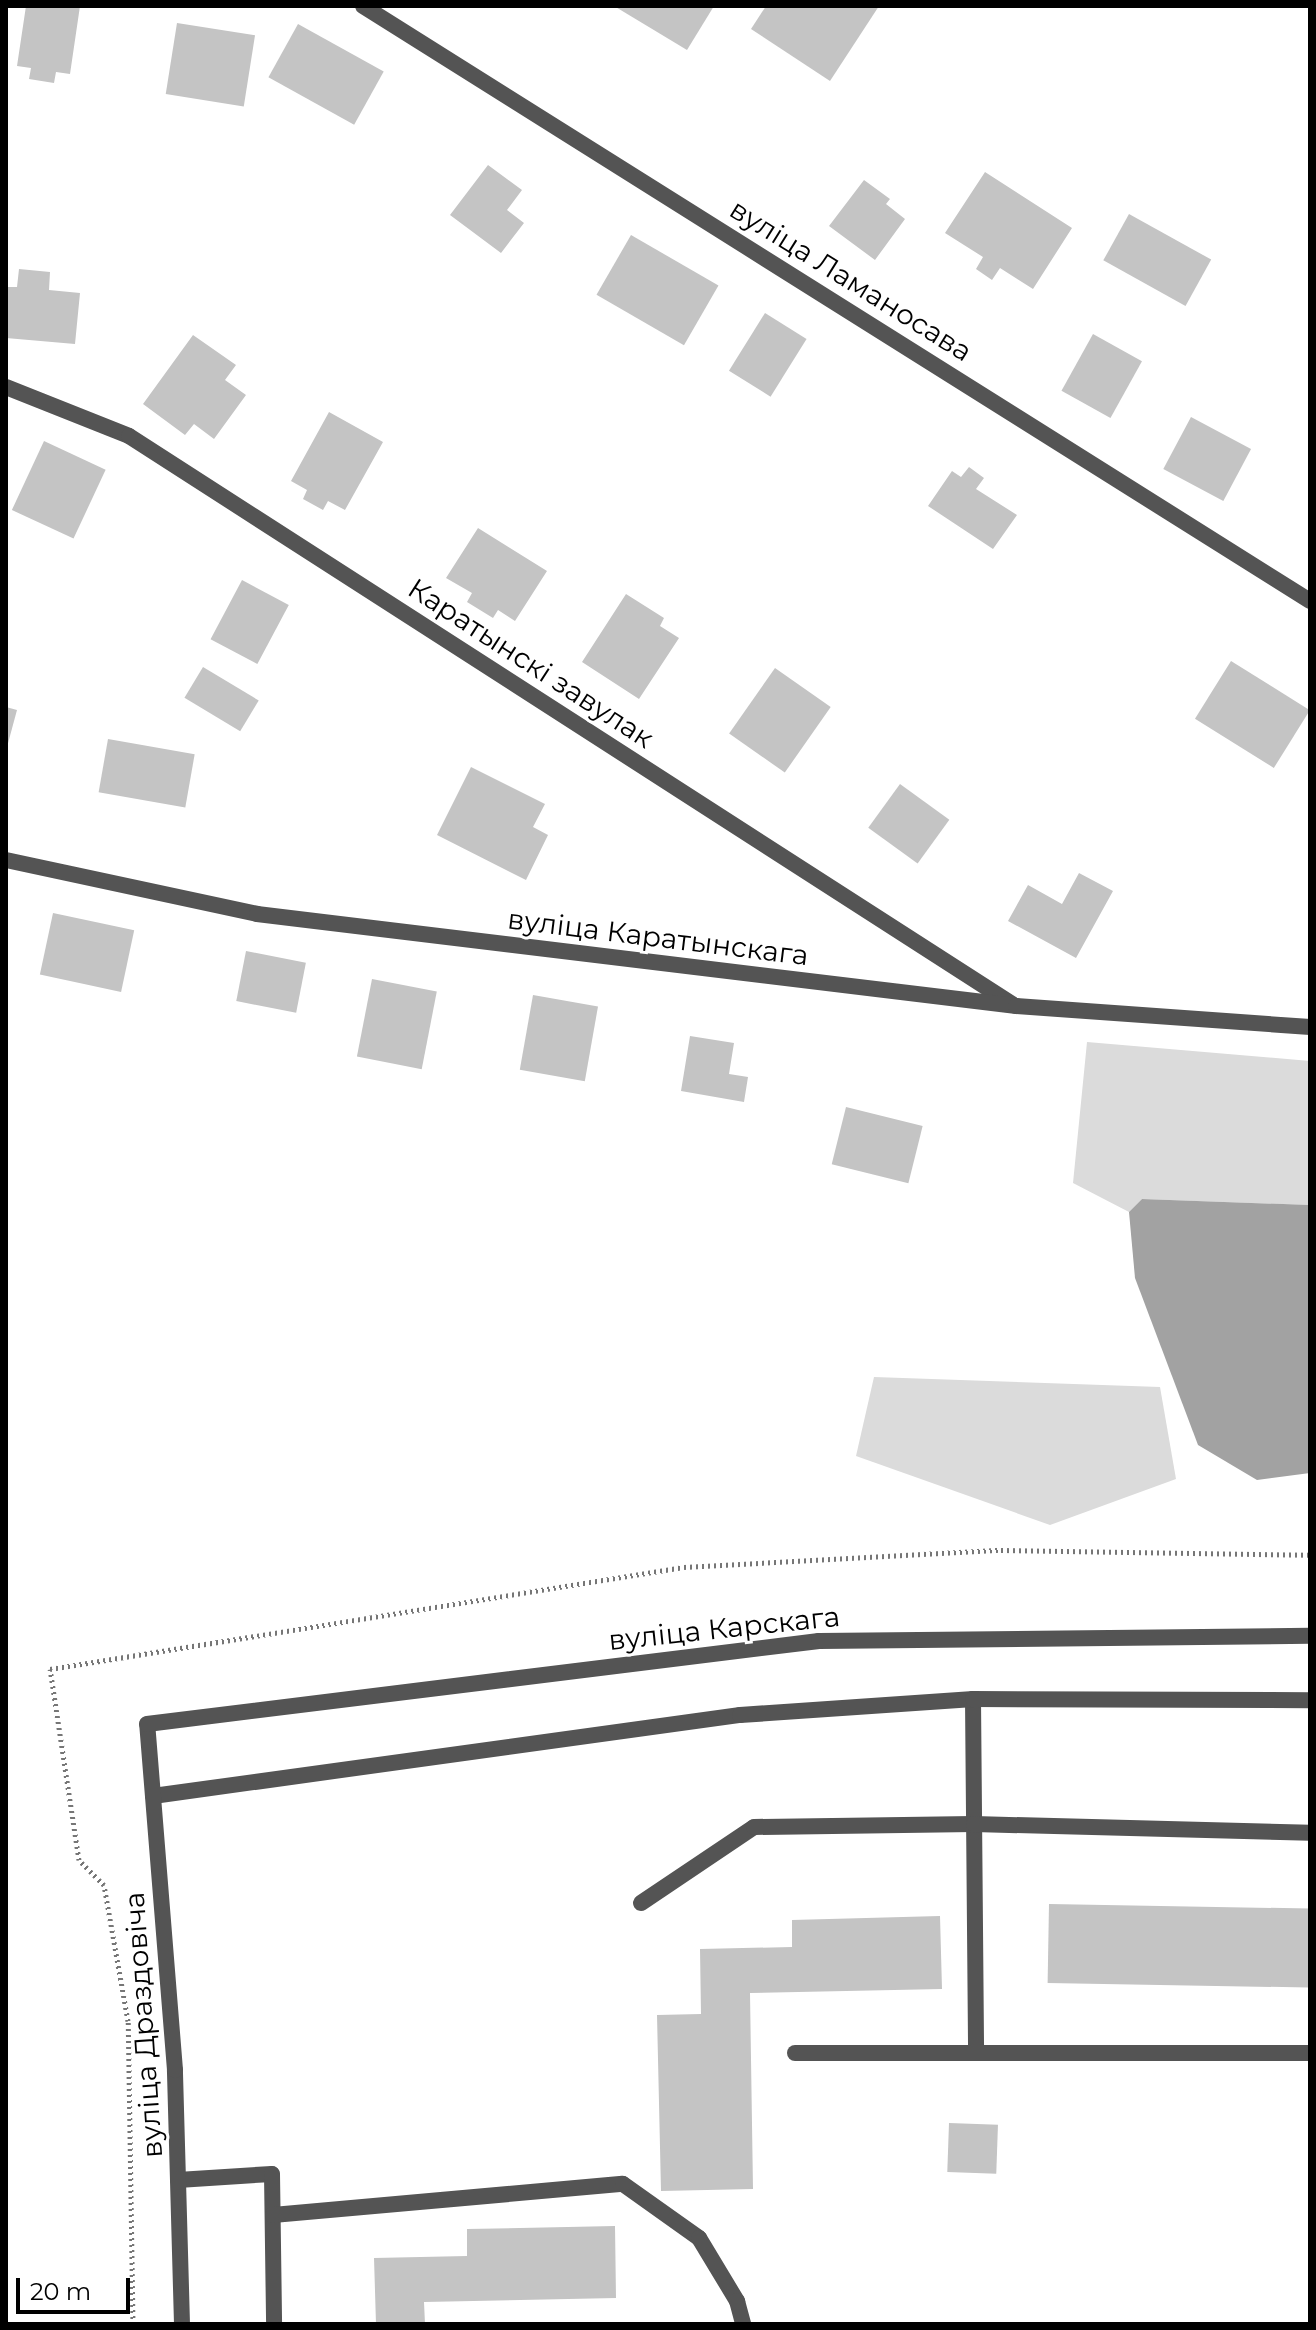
<!DOCTYPE html>
<meta charset="utf-8">
<style>
body{margin:0}
#map{position:relative;width:1316px;height:2330px;overflow:hidden;background:#fff;font-family:Montserrat,sans-serif}
div>[style]{position:absolute}
[style*='--x']{left:calc(var(--x)*1px);top:calc(var(--y)*1px);width:calc(var(--w)*1px);rotate:calc(var(--a)*1deg)}
.green>*{inset:0;background:#dbdbdb}
.water>*{inset:0;background:#a2a2a2}
.building>*{inset:0;background:#c4c4c4;transform-origin:0 0}
.path>*{height:5px;margin-top:-2.5px;transform-origin:0;background:repeating-linear-gradient(90deg,#767676 0 2px,transparent 0 6px)}
.service>*{height:16px;margin:-8px;padding:0 8px;transform-origin:8px;border-radius:8px;background:#545454}
.minor>*{height:16px;margin:-8px;padding:0 8px;transform-origin:8px;border-radius:8px;background:#545454}
.tertiary>*{height:16px;margin:-8px;padding:0 8px;transform-origin:8px;border-radius:8px;background:#545454}
span{translate:-50% -50%;white-space:nowrap;text-align:center;line-height:1.15;-webkit-text-stroke:6px #fff;paint-order:stroke}
.street-label{font-size:28px;color:#000}
.frame{position:absolute;inset:0;border:8px solid #000;pointer-events:none}
.scale{position:absolute;left:16px;top:2278px;width:114px;height:36px;box-sizing:border-box;border:4px solid #000;border-top:0;padding-left:10px;font-size:24px;line-height:28px;white-space:nowrap;color:#000;-webkit-text-stroke:6px #fff;paint-order:stroke}
</style>
<div id="map">
<div class="green">
<div style="clip-path:polygon(1087px 1042px,1310px 1061px,1310px 1205px,1142px 1199px,1129px 1212px,1073px 1183px)"></div>
<div style="clip-path:polygon(874px 1377px,1160px 1387px,1176px 1479px,1050px 1525px,856px 1456px)"></div>
</div>
<div class="water">
<div style="clip-path:polygon(1142px 1199px,1310px 1205px,1310px 1473px,1257px 1480px,1198px 1445px,1135px 1278px,1129px 1212px)"></div>
</div>
<div class="building">
<div style="clip-path:polygon(26px 6px,80px 6px,70px 74px,56px 72px,54px 83px,29px 79px,31px 68px,17px 66px)"></div>
<div style="clip-path:polygon(614px 6px,714px 6px,687px 50px)"></div>
<div style="clip-path:polygon(766px 6px,879px 6px,830px 81px,751px 29px)"></div>
<div style="left:177px;top:23px;width:79px;height:72px;rotate:9deg"></div>
<div style="left:298px;top:24px;width:98px;height:61px;rotate:29deg"></div>
<div style="clip-path:polygon(488px 165px,522px 190px,507px 210px,524px 223px,501px 253px,450px 215px)"></div>
<div style="clip-path:polygon(985px 172px,1072px 228px,1033px 289px,1000px 268px,992px 280px,976px 269px,983px 257px,945px 233px)"></div>
<div style="clip-path:polygon(864px 180px,890px 199px,886px 204px,905px 219px,875px 260px,829px 226px)"></div>
<div style="left:1129px;top:214px;width:94px;height:53px;rotate:29deg"></div>
<div style="left:631px;top:235px;width:101px;height:69px;rotate:30deg"></div>
<div style="clip-path:polygon(19px 269px,50px 272px,49px 290px,80px 293px,75px 344px,6px 338px,6px 287px,17px 287px)"></div>
<div style="left:765px;top:313px;width:49px;height:68px;rotate:32deg"></div>
<div style="left:1093px;top:334px;width:56px;height:65px;rotate:29deg"></div>
<div style="clip-path:polygon(193px 335px,236px 365px,225px 380px,246px 395px,214px 439px,194px 424px,185px 435px,143px 404px)"></div>
<div style="clip-path:polygon(329px 412px,383px 442px,345px 510px,328px 501px,323px 510px,303px 499px,307px 490px,291px 481px)"></div>
<div style="left:1191px;top:417px;width:68px;height:59px;rotate:28deg"></div>
<div style="left:44px;top:441px;width:68px;height:76px;rotate:25deg"></div>
<div style="clip-path:polygon(969px 467px,984px 478px,976px 489px,1017px 515px,993px 549px,928px 506px,952px 471px,961px 477px)"></div>
<div style="clip-path:polygon(478px 528px,547px 571px,515px 621px,498px 610px,493px 618px,467px 602px,472px 593px,446px 578px)"></div>
<div style="left:242px;top:580px;width:53px;height:67px;rotate:28deg"></div>
<div style="clip-path:polygon(626px 594px,664px 618px,660px 626px,679px 638px,639px 699px,582px 662px)"></div>
<div style="left:1231px;top:661px;width:93px;height:68px;rotate:32deg"></div>
<div style="left:203px;top:667px;width:65px;height:36px;rotate:31deg"></div>
<div style="left:775px;top:668px;width:68px;height:80px;rotate:35deg"></div>
<div style="clip-path:polygon(6px 707px,17px 710px,7px 747px,6px 747px)"></div>
<div style="left:108px;top:739px;width:88px;height:54px;rotate:10deg"></div>
<div style="clip-path:polygon(471px 767px,545px 804px,533px 827px,548px 835px,526px 880px,437px 835px)"></div>
<div style="left:900px;top:784px;width:61px;height:54px;rotate:36deg"></div>
<div style="clip-path:polygon(1079px 873px,1113px 891px,1076px 958px,1008px 921px,1028px 885px,1062px 904px)"></div>
<div style="left:53px;top:913px;width:83px;height:63px;rotate:12deg"></div>
<div style="left:246px;top:951px;width:61px;height:51px;rotate:11deg"></div>
<div style="left:372px;top:979px;width:66px;height:79px;rotate:11deg"></div>
<div style="left:533px;top:995px;width:66px;height:76px;rotate:10deg"></div>
<div style="clip-path:polygon(690px 1036px,734px 1043px,729px 1074px,748px 1077px,744px 1102px,681px 1091px)"></div>
<div style="left:846px;top:1107px;width:79px;height:59px;rotate:14deg"></div>
<div style="left:1049px;top:1904px;width:261px;height:79px;rotate:1deg"></div>
<div style="clip-path:polygon(940px 1916px,942px 1989px,750px 1993px,753px 2189px,661px 2191px,657px 2015px,701px 2014px,700px 1949px,792px 1947px,792px 1920px)"></div>
<div style="left:949px;top:2123px;width:49px;height:49px;rotate:2deg"></div>
<div style="clip-path:polygon(615px 2226px,616px 2298px,424px 2302px,425px 2324px,376px 2324px,374px 2258px,467px 2256px,467px 2229px)"></div>
</div>
<div class="path">
<div style="--x:133;--y:2324;--w:303;--a:-90.9"></div>
<div style="--x:128;--y:2021;--w:138;--a:-100"></div>
<div style="--x:104;--y:1885;--w:35;--a:-135"></div>
<div style="--x:79;--y:1860;--w:193;--a:-98.6"></div>
<div style="--x:50;--y:1669;--w:642;--a:-9.14"></div>
<div style="--x:684;--y:1567;--w:317;--a:-3.1"></div>
<div style="--x:1001;--y:1550;--w:309;--a:0.9"></div>
</div>
<div class="service">
<div style="--x:973;--y:1699;--w:353;--a:89.5"></div>
<div style="--x:641;--y:1903;--w:136;--a:-33.9"></div>
<div style="--x:754;--y:1827;--w:220;--a:-0.8"></div>
<div style="--x:974;--y:1824;--w:336;--a:1.5"></div>
<div style="--x:795;--y:2053;--w:515;--a:0"></div>
<div style="--x:178;--y:2180;--w:94;--a:-3.7"></div>
<div style="--x:272;--y:2174;--w:150;--a:89.2"></div>
<div style="--x:273;--y:2215;--w:351;--a:-5.1"></div>
<div style="--x:623;--y:2184;--w:93;--a:35.4"></div>
<div style="--x:699;--y:2238;--w:74;--a:58.9"></div>
<div style="--x:737;--y:2301;--w:24;--a:75"></div>
</div>
<div class="minor">
<div style="--x:363;--y:6;--w:1118;--a:32.14"></div>
<div style="--x:6;--y:387;--w:132;--a:21.7"></div>
<div style="--x:129;--y:436;--w:1050;--a:32.75"></div>
<div style="--x:6;--y:860;--w:257;--a:12.1"></div>
<div style="--x:257;--y:914;--w:765;--a:6.91"></div>
<div style="--x:1016;--y:1006;--w:295;--a:4.1"></div>
</div>
<div class="tertiary">
<div style="--x:153;--y:1796;--w:593;--a:-7.86"></div>
<div style="--x:740;--y:1715;--w:234;--a:-3.9"></div>
<div style="--x:973;--y:1699;--w:337;--a:0.2"></div>
<div style="--x:182;--y:2324;--w:254;--a:-91.6"></div>
<div style="--x:175;--y:2070;--w:347;--a:-94.6"></div>
<div style="--x:147;--y:1724;--w:677;--a:-7.04"></div>
<div style="--x:819;--y:1641;--w:491;--a:-0.6"></div>
</div>
<div class="street-label">
<span style="left:851px;top:280px;rotate:32deg">вуліца Ламаносава</span>
<span style="left:531px;top:663px;rotate:33deg">Каратынскі завулак</span>
<span style="left:658px;top:937px;rotate:7deg">вуліца Каратынскага</span>
<span style="left:724px;top:1628px;rotate:-6deg">вуліца Карскага</span>
<span style="left:143px;top:2025px;rotate:-94deg">вуліца Драздовіча</span>
</div>
<div class="frame"></div>
<div class="scale">20 m</div>
</div>
